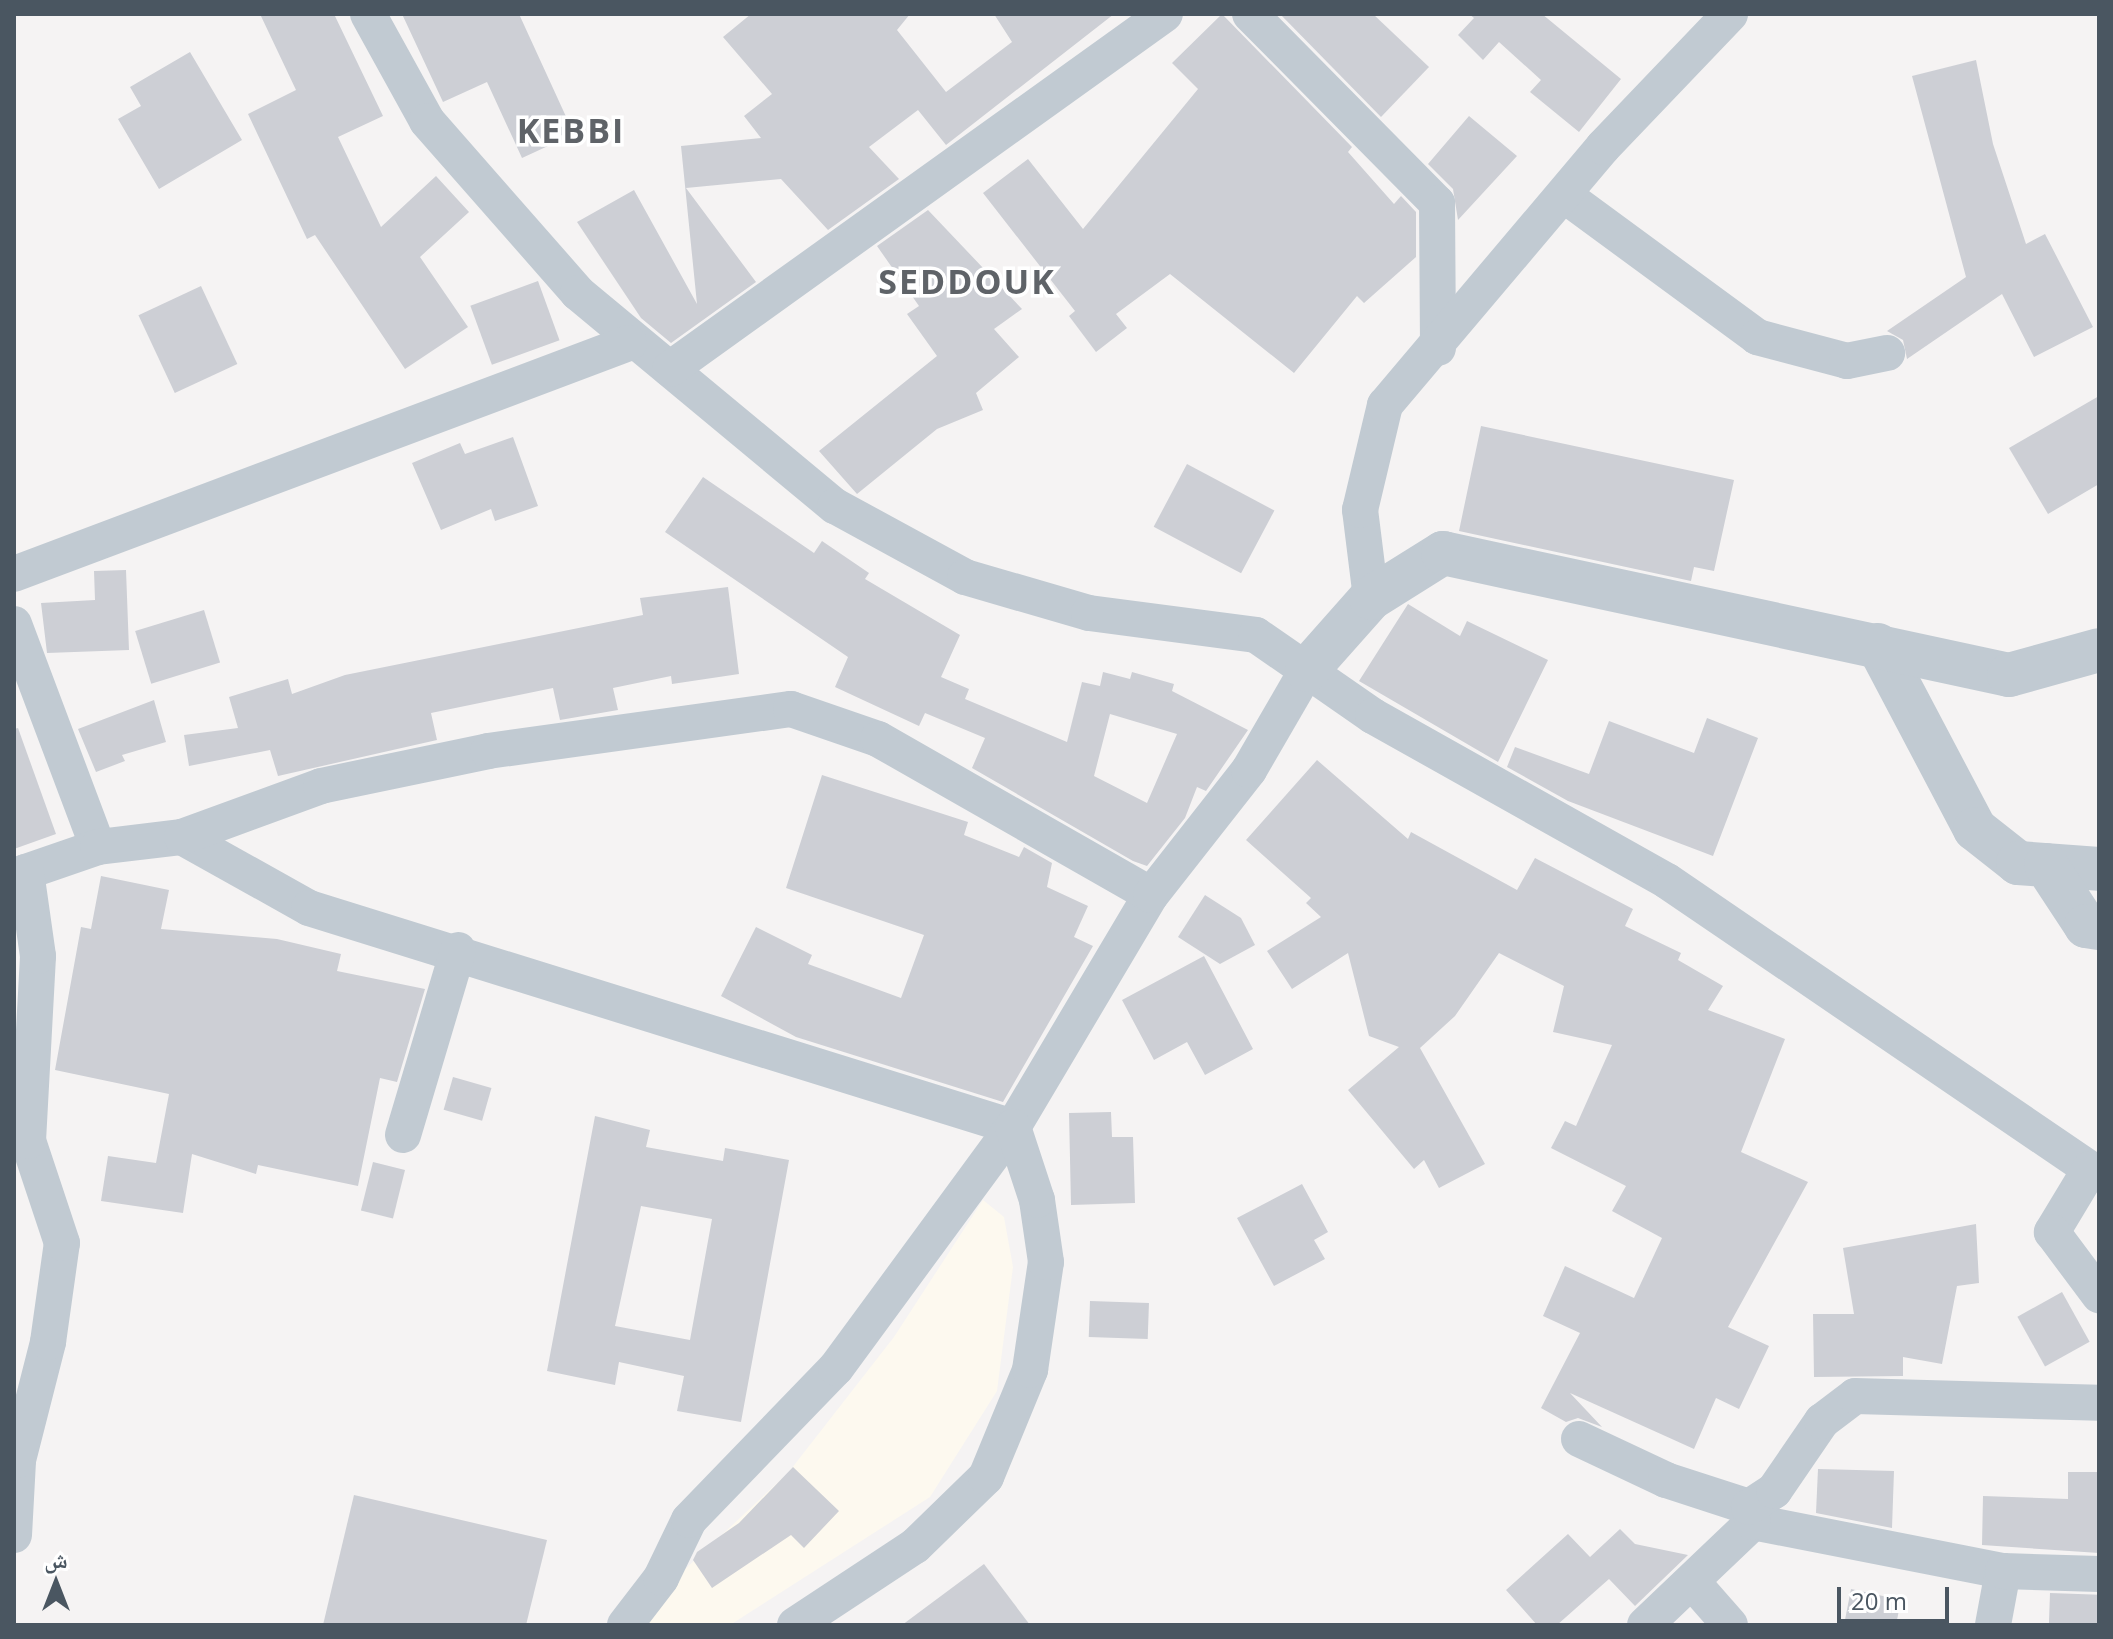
<!DOCTYPE html>
<meta charset="utf-8">
<style>
body{margin:0}
#map{position:relative;width:2113px;height:1639px;overflow:hidden;background:#f5f3f3;font-family:"Open Sans","Noto Naskh Arabic",sans-serif}
div>[style]{position:absolute}
[style*='--x']{left:calc(var(--x)*1px);top:calc(var(--y)*1px);width:calc(var(--w)*1px);rotate:calc(var(--a)*1deg)}
.commercial>*{inset:0;background:#fdf9ef}
.building>*{inset:0;background:#cdcfd5;transform-origin:0 0}
.minor>*{height:36px;margin:-18px;padding:0 18px;transform-origin:18px;border-radius:18px;background:#c1cad2}
.tertiary>*{height:44px;margin:-22px;padding:0 22px;transform-origin:22px;border-radius:22px;background:#c1cad2}
span{translate:-50% -50%;white-space:nowrap;text-align:center;line-height:1.15;-webkit-text-stroke:7px #fff;paint-order:stroke}
.district-label{font-size:34px;color:#5f6368;font-weight:700;letter-spacing:2px}
.frame{position:absolute;inset:0;border:16px solid #4a5661;pointer-events:none}
.north{position:absolute;left:16px;top:1543px;width:80px;height:80px;-webkit-text-stroke:6px #fff;paint-order:stroke;rotate:0deg;font-size:22px;font-weight:700;line-height:32px;text-align:center;color:#4a5661}
.north::after{content:'';display:block;margin:auto;width:28px;height:36px;background:#4a5661;clip-path:polygon(50% 0,100% 100%,50% 72%,0 100%)}
.scale{position:absolute;left:1837px;top:1587px;width:112px;height:36px;box-sizing:border-box;border:4px solid #4a5661;border-top:0;padding-left:10px;font-size:24px;line-height:28px;white-space:nowrap;color:#4a5661;-webkit-text-stroke:6px #fff;paint-order:stroke}
</style>
<div id="map">
<div class="commercial">
<div style="clip-path:polygon(983px 1200px,1004px 1217px,1013px 1267px,997px 1391px,930px 1497px,730px 1625px,640px 1625px,681px 1573px,788px 1473px,894px 1337px)"></div>
</div>
<div class="building">
<div style="clip-path:polygon(260px 14px,334px 14px,383px 116px,338px 137px,381px 227px,436px 176px,469px 212px,420px 257px,468px 327px,405px 369px,315px 235px,307px 239px,248px 114px,296px 90px)"></div>
<div style="clip-path:polygon(402px 14px,519px 14px,574px 134px,522px 158px,487px 82px,443px 102px)"></div>
<div style="clip-path:polygon(751px 14px,910px 14px,897px 30px,946px 92px,1012px 42px,994px 14px,1114px 14px,946px 145px,918px 110px,869px 147px,899px 179px,828px 230px,781px 179px,686px 188px,756px 282px,671px 343px,641px 318px,577px 222px,634px 190px,697px 304px,681px 146px,761px 138px,744px 116px,772px 94px,723px 37px)"></div>
<div style="clip-path:polygon(1222px 14px,1352px 147px,1348px 152px,1394px 204px,1401px 196px,1416px 212px,1416px 257px,1364px 303px,1357px 296px,1294px 373px,1170px 274px,1116px 314px,1127px 328px,1096px 352px,1069px 316px,1075px 311px,983px 193px,1028px 159px,1083px 229px,1198px 89px,1172px 63px)"></div>
<div style="clip-path:polygon(1280px 14px,1373px 14px,1429px 67px,1381px 117px)"></div>
<div style="clip-path:polygon(1469px 14px,1542px 14px,1621px 79px,1579px 132px,1530px 92px,1541px 80px,1499px 42px,1483px 60px,1458px 35px,1474px 18px)"></div>
<div style="clip-path:polygon(190px 52px,242px 140px,159px 189px,118px 119px,141px 106px,130px 87px)"></div>
<div style="clip-path:polygon(1976px 60px,1993px 144px,2026px 244px,2045px 234px,2093px 327px,2034px 357px,2002px 294px,1907px 359px,1903px 340px,1887px 331px,1966px 277px,1912px 76px)"></div>
<div style="clip-path:polygon(1469px 116px,1517px 156px,1458px 220px,1453px 189px,1428px 164px)"></div>
<div style="clip-path:polygon(928px 210px,1022px 309px,994px 329px,1019px 357px,976px 393px,983px 410px,937px 429px,857px 494px,819px 451px,937px 356px,907px 314px,919px 306px,877px 246px)"></div>
<div style="left:538px;top:281px;width:63px;height:72px;rotate:70deg"></div>
<div style="left:201px;top:286px;width:86px;height:69px;rotate:65deg"></div>
<div style="clip-path:polygon(2099px 396px,2099px 484px,2048px 514px,2009px 448px)"></div>
<div style="clip-path:polygon(1481px 426px,1734px 480px,1714px 571px,1694px 567px,1691px 581px,1459px 531px)"></div>
<div style="clip-path:polygon(513px 437px,538px 506px,495px 521px,491px 509px,441px 530px,412px 463px,460px 443px,465px 454px)"></div>
<div style="left:1187px;top:464px;width:99px;height:71px;rotate:28deg"></div>
<div style="clip-path:polygon(evenodd,703px 477px,814px 553px,822px 541px,869px 573px,865px 579px,960px 635px,941px 677px,969px 689px,965px 699px,1067px 742px,1082px 682px,1100px 686px,1103px 672px,1130px 679px,1132px 672px,1174px 684px,1172px 691px,1248px 730px,1206px 791px,1197px 787px,1185px 818px,1147px 866px,1133px 861px,972px 768px,985px 738px,925px 713px,919px 726px,835px 687px,848px 657px,665px 532px,703px 477px,1110px 714px,1177px 734px,1147px 803px,1094px 776px,1110px 714px)"></div>
<div style="clip-path:polygon(126px 570px,129px 650px,47px 653px,41px 603px,95px 600px,94px 571px)"></div>
<div style="clip-path:polygon(728px 587px,739px 674px,672px 684px,671px 676px,613px 688px,618px 710px,560px 720px,553px 688px,431px 713px,437px 740px,278px 776px,270px 750px,189px 766px,184px 735px,238px 728px,229px 697px,288px 679px,292px 694px,345px 675px,643px 615px,640px 598px)"></div>
<div style="clip-path:polygon(1408px 604px,1460px 636px,1467px 621px,1548px 660px,1498px 762px,1359px 681px)"></div>
<div style="left:204px;top:610px;width:55px;height:72px;rotate:73deg"></div>
<div style="clip-path:polygon(154px 700px,166px 742px,122px 755px,125px 761px,96px 772px,78px 729px)"></div>
<div style="clip-path:polygon(1707px 718px,1758px 738px,1713px 856px,1568px 801px,1507px 767px,1515px 747px,1589px 774px,1609px 721px,1694px 753px)"></div>
<div style="clip-path:polygon(18px 728px,56px 834px,14px 849px,14px 729px)"></div>
<div style="clip-path:polygon(1317px 760px,1408px 839px,1411px 832px,1517px 890px,1535px 858px,1633px 909px,1625px 926px,1681px 953px,1678px 960px,1723px 986px,1708px 1010px,1785px 1039px,1741px 1152px,1808px 1182px,1728px 1327px,1769px 1346px,1739px 1409px,1716px 1398px,1694px 1449px,1570px 1393px,1602px 1427px,1578px 1418px,1566px 1422px,1541px 1408px,1580px 1333px,1543px 1316px,1565px 1266px,1634px 1298px,1662px 1238px,1612px 1211px,1626px 1186px,1551px 1148px,1565px 1121px,1576px 1126px,1612px 1045px,1553px 1032px,1564px 986px,1499px 953px,1455px 1016px,1420px 1048px,1485px 1164px,1439px 1188px,1424px 1160px,1414px 1169px,1348px 1090px,1399px 1047px,1369px 1036px,1348px 953px,1292px 989px,1267px 951px,1321px 917px,1306px 903px,1311px 898px,1246px 840px)"></div>
<div style="clip-path:polygon(822px 775px,968px 822px,964px 835px,1019px 857px,1024px 847px,1052px 863px,1047px 887px,1088px 906px,1074px 937px,1093px 946px,1003px 1102px,796px 1037px,721px 996px,756px 927px,812px 955px,808px 964px,901px 998px,924px 935px,786px 888px)"></div>
<div style="clip-path:polygon(101px 876px,169px 890px,161px 929px,277px 939px,341px 954px,337px 971px,425px 989px,397px 1082px,380px 1078px,358px 1186px,258px 1165px,256px 1174px,192px 1154px,183px 1213px,101px 1201px,108px 1156px,156px 1163px,169px 1094px,55px 1070px,81px 927px,91px 929px)"></div>
<div style="clip-path:polygon(1205px 895px,1241px 918px,1255px 945px,1220px 964px,1178px 937px)"></div>
<div style="clip-path:polygon(1204px 956px,1253px 1049px,1205px 1075px,1187px 1042px,1154px 1060px,1122px 1000px)"></div>
<div style="left:453px;top:1077px;width:40px;height:34px;rotate:16deg"></div>
<div style="clip-path:polygon(1111px 1112px,1112px 1137px,1133px 1137px,1135px 1203px,1071px 1205px,1069px 1113px)"></div>
<div style="clip-path:polygon(evenodd,595px 1116px,650px 1130px,646px 1147px,723px 1161px,725px 1148px,789px 1160px,741px 1422px,677px 1411px,684px 1376px,619px 1362px,615px 1385px,547px 1371px,595px 1116px,641px 1206px,712px 1219px,690px 1340px,615px 1326px,641px 1206px)"></div>
<div style="left:373px;top:1162px;width:33px;height:50px;rotate:14deg"></div>
<div style="clip-path:polygon(1302px 1184px,1328px 1232px,1314px 1240px,1325px 1259px,1274px 1286px,1237px 1218px)"></div>
<div style="clip-path:polygon(1976px 1224px,1979px 1283px,1957px 1286px,1942px 1364px,1903px 1357px,1903px 1376px,1814px 1377px,1813px 1314px,1854px 1314px,1843px 1248px)"></div>
<div style="left:2062px;top:1292px;width:57px;height:51px;rotate:61deg"></div>
<div style="left:1090px;top:1301px;width:59px;height:36px;rotate:2deg"></div>
<div style="clip-path:polygon(793px 1467px,839px 1511px,804px 1548px,791px 1535px,712px 1588px,693px 1560px,697px 1552px,739px 1523px)"></div>
<div style="clip-path:polygon(1818px 1469px,1894px 1471px,1892px 1528px,1816px 1513px)"></div>
<div style="clip-path:polygon(2068px 1472px,2099px 1472px,2099px 1553px,1982px 1545px,1983px 1496px,2068px 1499px)"></div>
<div style="clip-path:polygon(354px 1495px,547px 1540px,526px 1625px,323px 1625px)"></div>
<div style="clip-path:polygon(1620px 1529px,1635px 1544px,1688px 1555px,1635px 1606px,1609px 1579px,1557px 1625px,1537px 1625px,1506px 1590px,1568px 1534px,1590px 1557px)"></div>
<div style="clip-path:polygon(984px 1564px,1030px 1625px,902px 1625px)"></div>
<div style="clip-path:polygon(1851px 1589px,1901px 1600px,1896px 1625px,1844px 1625px)"></div>
<div style="left:2050px;top:1593px;width:49px;height:32px;rotate:2deg"></div>
</div>
<div class="minor">
<div style="--x:368;--y:14;--w:122;--a:61.1"></div>
<div style="--x:427;--y:121;--w:229;--a:48.7"></div>
<div style="--x:578;--y:293;--w:334;--a:39.7"></div>
<div style="--x:835;--y:506;--w:148;--a:28.6"></div>
<div style="--x:965;--y:577;--w:129;--a:16.2"></div>
<div style="--x:1089;--y:613;--w:168;--a:7.5"></div>
<div style="--x:1256;--y:635;--w:142;--a:34.7"></div>
<div style="--x:1373;--y:716;--w:337;--a:29.3"></div>
<div style="--x:1667;--y:881;--w:512;--a:34.25"></div>
<div style="--x:2090;--y:1169;--w:74;--a:121.1"></div>
<div style="--x:2052;--y:1232;--w:79;--a:53.3"></div>
<div style="--x:1250;--y:14;--w:266;--a:45.3"></div>
<div style="--x:1437;--y:203;--w:145;--a:89.6"></div>
<div style="--x:1564;--y:195;--w:240;--a:36.3"></div>
<div style="--x:1757;--y:337;--w:93;--a:14.9"></div>
<div style="--x:1847;--y:361;--w:41;--a:-11.3"></div>
<div style="--x:670;--y:369;--w:609;--a:-35.65"></div>
<div style="--x:14;--y:574;--w:657;--a:-20.59"></div>
<div style="--x:1371;--y:598;--w:89;--a:-97.1"></div>
<div style="--x:1360;--y:510;--w:108;--a:-76.6"></div>
<div style="--x:1385;--y:405;--w:338;--a:-49.8"></div>
<div style="--x:1603;--y:147;--w:184;--a:-46.3"></div>
<div style="--x:14;--y:624;--w:238;--a:69.4"></div>
<div style="--x:182;--y:837;--w:145;--a:29.2"></div>
<div style="--x:309;--y:908;--w:737;--a:17.28"></div>
<div style="--x:1013;--y:1127;--w:270;--a:-59.3"></div>
<div style="--x:14;--y:876;--w:89;--a:-19"></div>
<div style="--x:98;--y:847;--w:85;--a:-6.8"></div>
<div style="--x:182;--y:837;--w:148;--a:-20.1"></div>
<div style="--x:321;--y:786;--w:171;--a:-11.8"></div>
<div style="--x:488;--y:751;--w:306;--a:-7.9"></div>
<div style="--x:791;--y:709;--w:92;--a:19"></div>
<div style="--x:878;--y:739;--w:314;--a:29.7"></div>
<div style="--x:1151;--y:895;--w:159;--a:-51.9"></div>
<div style="--x:1249;--y:770;--w:116;--a:-59.9"></div>
<div style="--x:403;--y:1135;--w:193;--a:-73.4"></div>
<div style="--x:1579;--y:1439;--w:96;--a:25.2"></div>
<div style="--x:1666;--y:1480;--w:87;--a:18"></div>
<div style="--x:1753;--y:1522;--w:255;--a:11.1"></div>
<div style="--x:2003;--y:1571;--w:55;--a:100.5"></div>
<div style="--x:14;--y:1535;--w:75;--a:-86.9"></div>
<div style="--x:18;--y:1460;--w:122;--a:-75.7"></div>
<div style="--x:48;--y:1342;--w:100;--a:-82"></div>
<div style="--x:62;--y:1243;--w:108;--a:-108.4"></div>
<div style="--x:28;--y:1141;--w:185;--a:-86.9"></div>
<div style="--x:38;--y:956;--w:85;--a:-98.1"></div>
<div style="--x:2003;--y:1571;--w:96;--a:1.8"></div>
<div style="--x:1695;--y:1585;--w:53;--a:48.8"></div>
<div style="--x:625;--y:1625;--w:59;--a:-52.5"></div>
<div style="--x:661;--y:1578;--w:64;--a:-64.2"></div>
<div style="--x:689;--y:1520;--w:211;--a:-46"></div>
<div style="--x:836;--y:1368;--w:299;--a:-53.7"></div>
<div style="--x:795;--y:1625;--w:144;--a:-33.4"></div>
<div style="--x:915;--y:1546;--w:99;--a:-44.2"></div>
<div style="--x:986;--y:1477;--w:116;--a:-67.6"></div>
<div style="--x:1030;--y:1370;--w:109;--a:-81.6"></div>
<div style="--x:1046;--y:1262;--w:63;--a:-98.3"></div>
<div style="--x:1037;--y:1200;--w:77;--a:-108.2"></div>
<div style="--x:1645;--y:1625;--w:149;--a:-43.6"></div>
<div style="--x:1753;--y:1522;--w:16;--a:-105"></div>
<div style="--x:1749;--y:1507;--w:30;--a:-33"></div>
<div style="--x:1774;--y:1491;--w:85;--a:-55.6"></div>
<div style="--x:1822;--y:1421;--w:41;--a:-37.1"></div>
<div style="--x:1855;--y:1396;--w:244;--a:1.6"></div>
</div>
<div class="tertiary">
<div style="--x:1878;--y:645;--w:208;--a:62.2"></div>
<div style="--x:1975;--y:829;--w:55;--a:38.3"></div>
<div style="--x:2018;--y:863;--w:81;--a:4.2"></div>
<div style="--x:1307;--y:670;--w:96;--a:-48.4"></div>
<div style="--x:1371;--y:598;--w:85;--a:-32"></div>
<div style="--x:1443;--y:553;--w:579;--a:12.16"></div>
<div style="--x:2009;--y:675;--w:93;--a:-15.5"></div>
<div style="--x:2046;--y:865;--w:73;--a:56.7"></div>
<div style="--x:2086;--y:926;--w:13;--a:9"></div>
</div>
<div class="district-label">
<span style="left:571px;top:131px">KEBBI</span>
<span style="left:967px;top:282px">SEDDOUK</span>
</div>
<div class="frame"></div>
<div class="north">ش</div>
<div class="scale">20 m</div>
</div>
